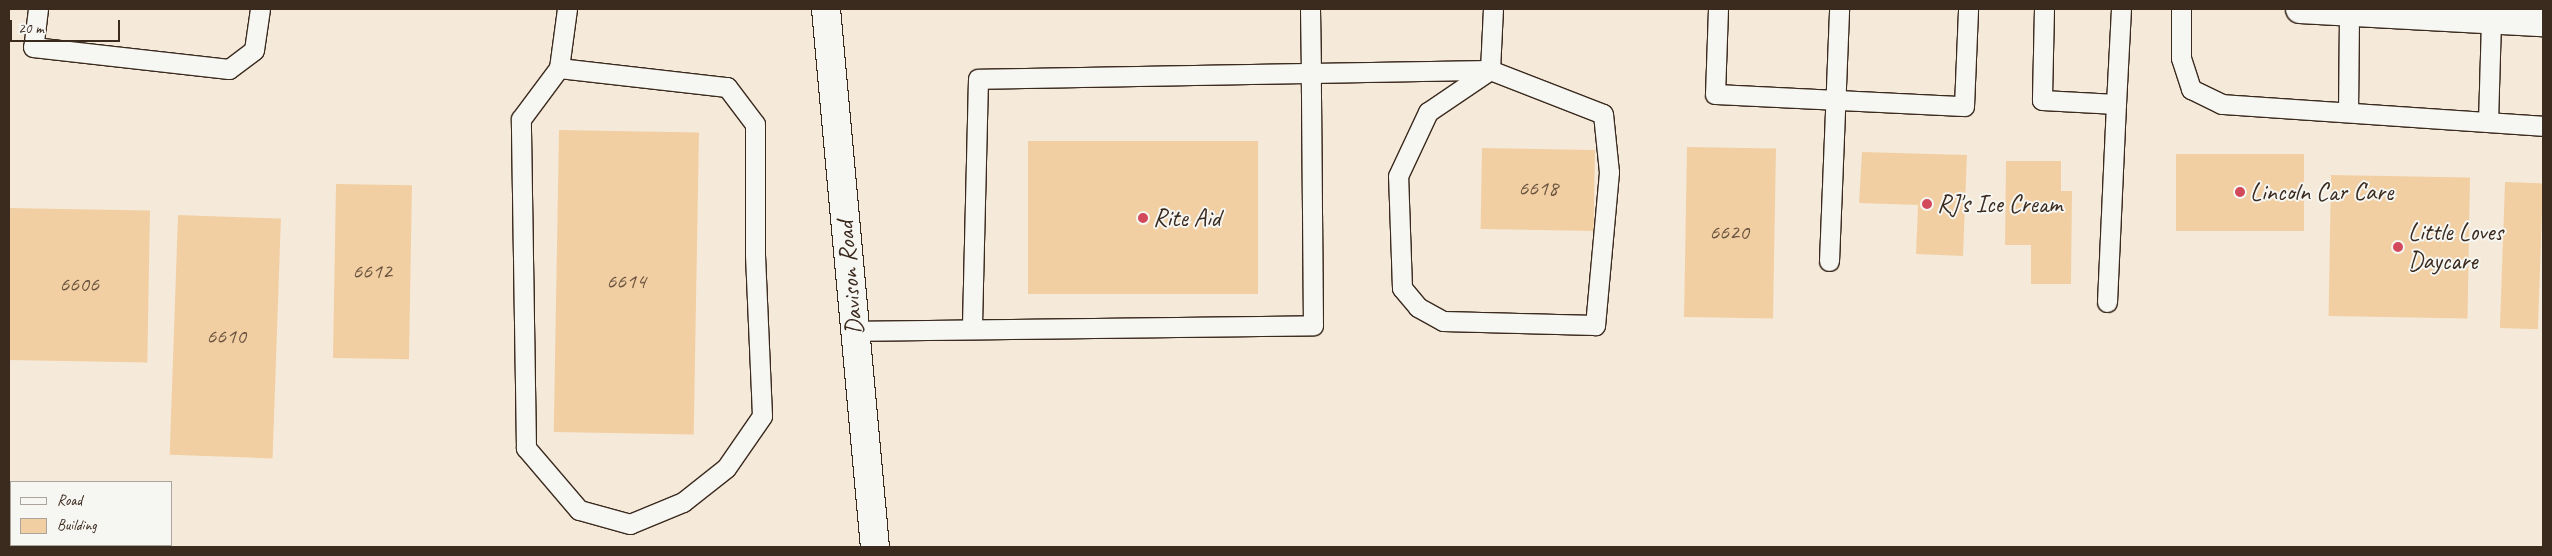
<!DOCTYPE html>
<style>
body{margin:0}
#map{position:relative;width:2552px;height:556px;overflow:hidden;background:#f5eada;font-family:Caveat,sans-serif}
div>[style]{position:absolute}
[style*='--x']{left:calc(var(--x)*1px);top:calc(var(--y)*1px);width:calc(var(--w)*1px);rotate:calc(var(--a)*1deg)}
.building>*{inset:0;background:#f2cfa3;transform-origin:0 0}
.roads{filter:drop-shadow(1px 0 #3b2a1e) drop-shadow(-1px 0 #3b2a1e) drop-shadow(0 1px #3b2a1e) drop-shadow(0 -1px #3b2a1e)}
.lane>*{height:19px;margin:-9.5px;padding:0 9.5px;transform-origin:9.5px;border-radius:9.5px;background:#f6f6f2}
.street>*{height:28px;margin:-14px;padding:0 14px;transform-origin:14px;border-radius:14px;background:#f6f6f2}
.secondary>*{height:28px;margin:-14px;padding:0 14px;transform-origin:14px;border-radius:14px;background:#f6f6f2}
.dots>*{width:14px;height:14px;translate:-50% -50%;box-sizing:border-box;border:2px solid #f6f6f2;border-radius:50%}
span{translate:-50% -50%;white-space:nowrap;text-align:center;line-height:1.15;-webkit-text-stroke:4px #f6f6f2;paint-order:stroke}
.number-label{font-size:22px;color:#69533f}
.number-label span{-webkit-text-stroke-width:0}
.poi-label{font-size:25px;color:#3b2a1e}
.left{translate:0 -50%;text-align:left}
.street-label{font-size:25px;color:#3b2a1e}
.frame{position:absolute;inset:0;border:10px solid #3b2a1e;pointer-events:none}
.legend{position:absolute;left:10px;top:481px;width:162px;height:65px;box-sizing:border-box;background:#f6f6f2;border:1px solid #aba49d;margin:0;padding:6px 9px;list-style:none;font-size:15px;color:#3b2a1e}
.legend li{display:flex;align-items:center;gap:10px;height:25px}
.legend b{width:25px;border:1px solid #aba49d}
.scale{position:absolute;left:10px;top:20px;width:110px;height:22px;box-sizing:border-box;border:2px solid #3b2a1e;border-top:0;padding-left:6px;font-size:15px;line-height:18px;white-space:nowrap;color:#3b2a1e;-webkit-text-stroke:4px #f6f6f2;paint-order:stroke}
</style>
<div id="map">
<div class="building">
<div style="left:559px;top:130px;width:140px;height:302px;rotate:1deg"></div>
<div style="left:1258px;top:141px;width:153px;height:230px;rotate:90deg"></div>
<div style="left:1687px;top:147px;width:89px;height:170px;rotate:1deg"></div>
<div style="left:1482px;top:148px;width:113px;height:81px;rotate:1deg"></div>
<div style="clip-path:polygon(1862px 152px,1967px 155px,1963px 256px,1916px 254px,1918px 205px,1859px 203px)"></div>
<div style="left:2176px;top:154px;width:128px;height:77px"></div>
<div style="clip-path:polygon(2006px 161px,2061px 161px,2061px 191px,2072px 191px,2071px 284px,2031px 284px,2031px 245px,2005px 245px)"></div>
<div style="left:2331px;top:175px;width:139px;height:141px;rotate:1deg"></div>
<div style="left:2505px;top:182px;width:38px;height:146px;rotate:2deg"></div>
<div style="left:336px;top:184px;width:76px;height:174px;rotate:1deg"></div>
<div style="left:9px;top:208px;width:141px;height:152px;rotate:1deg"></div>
<div style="left:178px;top:215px;width:103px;height:240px;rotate:2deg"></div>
</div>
<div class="roads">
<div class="lane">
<div style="--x:38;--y:9;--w:38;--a:97"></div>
<div style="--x:33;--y:47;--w:197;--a:6.4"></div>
<div style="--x:229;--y:69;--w:31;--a:-37"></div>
<div style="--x:254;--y:50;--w:41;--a:-81.7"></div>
<div style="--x:1310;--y:9;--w:64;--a:89.1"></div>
<div style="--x:1311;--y:73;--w:179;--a:-1"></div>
<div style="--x:1490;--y:70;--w:121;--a:21.3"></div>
<div style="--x:1603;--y:114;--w:58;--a:84.1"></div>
<div style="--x:1609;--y:172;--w:154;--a:95.2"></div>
<div style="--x:1595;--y:325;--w:152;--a:-178.5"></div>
<div style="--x:1443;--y:321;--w:29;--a:-151"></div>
<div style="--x:1418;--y:307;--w:25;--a:-130"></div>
<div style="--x:1402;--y:288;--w:112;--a:-92"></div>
<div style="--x:1398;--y:176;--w:71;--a:-64.9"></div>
<div style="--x:1428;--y:112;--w:75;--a:-34.1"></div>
<div style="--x:1718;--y:9;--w:85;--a:92"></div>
<div style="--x:1715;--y:94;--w:249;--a:2.8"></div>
<div style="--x:1964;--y:106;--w:97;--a:-87.6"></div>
<div style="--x:2044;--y:9;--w:91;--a:91.3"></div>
<div style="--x:2042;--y:100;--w:74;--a:3.1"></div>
<div style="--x:2116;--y:104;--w:95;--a:-87"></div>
<div style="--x:2181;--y:9;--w:49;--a:90"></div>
<div style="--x:2181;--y:58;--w:33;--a:72"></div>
<div style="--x:2191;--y:89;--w:34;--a:26"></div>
<div style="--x:2222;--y:104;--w:322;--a:3.9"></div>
<div style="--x:559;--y:68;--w:169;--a:6.5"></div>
<div style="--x:727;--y:87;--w:46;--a:52.9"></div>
<div style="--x:755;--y:124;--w:131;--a:90"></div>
<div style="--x:755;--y:255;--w:161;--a:87.5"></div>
<div style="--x:762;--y:416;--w:63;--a:124.7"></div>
<div style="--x:726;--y:468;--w:55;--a:141.7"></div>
<div style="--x:683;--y:502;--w:57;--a:157.5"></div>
<div style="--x:630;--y:524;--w:53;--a:-164.6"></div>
<div style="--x:579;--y:510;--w:82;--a:-130.5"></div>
<div style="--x:526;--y:448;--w:329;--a:-90.9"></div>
<div style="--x:521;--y:119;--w:64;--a:-53.3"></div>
<div style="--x:559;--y:68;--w:60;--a:-82.3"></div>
<div style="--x:1490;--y:70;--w:61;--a:-87.2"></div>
<div style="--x:2348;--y:112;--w:100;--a:-89.4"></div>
<div style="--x:2488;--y:122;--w:103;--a:-88.3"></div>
<div style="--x:1829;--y:261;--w:252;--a:-87.7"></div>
<div style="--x:2107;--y:302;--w:198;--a:-87.4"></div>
<div style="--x:854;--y:331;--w:459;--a:-0.7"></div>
<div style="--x:1313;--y:325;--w:252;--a:-90.5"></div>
<div style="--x:1311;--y:73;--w:333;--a:179"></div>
<div style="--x:978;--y:79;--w:250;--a:91.4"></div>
</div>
<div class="street">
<div style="--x:826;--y:9;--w:540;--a:84.8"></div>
</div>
<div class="secondary">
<div style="--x:2300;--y:9;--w:243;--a:3.1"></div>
</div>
</div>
<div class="dots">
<div style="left:2240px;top:192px;background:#d1495b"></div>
<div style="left:1927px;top:204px;background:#d1495b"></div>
<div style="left:1143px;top:218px;background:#d1495b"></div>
<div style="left:2398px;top:247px;background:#d1495b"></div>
</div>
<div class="number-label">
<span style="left:1538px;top:189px">6618</span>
<span style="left:1729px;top:233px">6620</span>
<span style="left:372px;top:272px">6612</span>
<span style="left:626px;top:282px">6614</span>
<span style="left:79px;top:285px">6606</span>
<span style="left:226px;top:337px">6610</span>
</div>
<div class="poi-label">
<span class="left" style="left:2250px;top:192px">Lincoln Car Care</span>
<span class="left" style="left:1937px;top:204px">RJ's Ice Cream</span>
<span class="left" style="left:1153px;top:218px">Rite Aid</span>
<span class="left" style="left:2408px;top:247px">Little Loves<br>Daycare</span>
</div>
<div class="street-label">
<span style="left:850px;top:278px;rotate:-95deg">Davison Road</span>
</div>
<div class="frame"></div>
<ul class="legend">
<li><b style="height:6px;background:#f6f6f2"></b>Road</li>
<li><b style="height:14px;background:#f2cfa3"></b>Building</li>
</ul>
<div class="scale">20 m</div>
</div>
